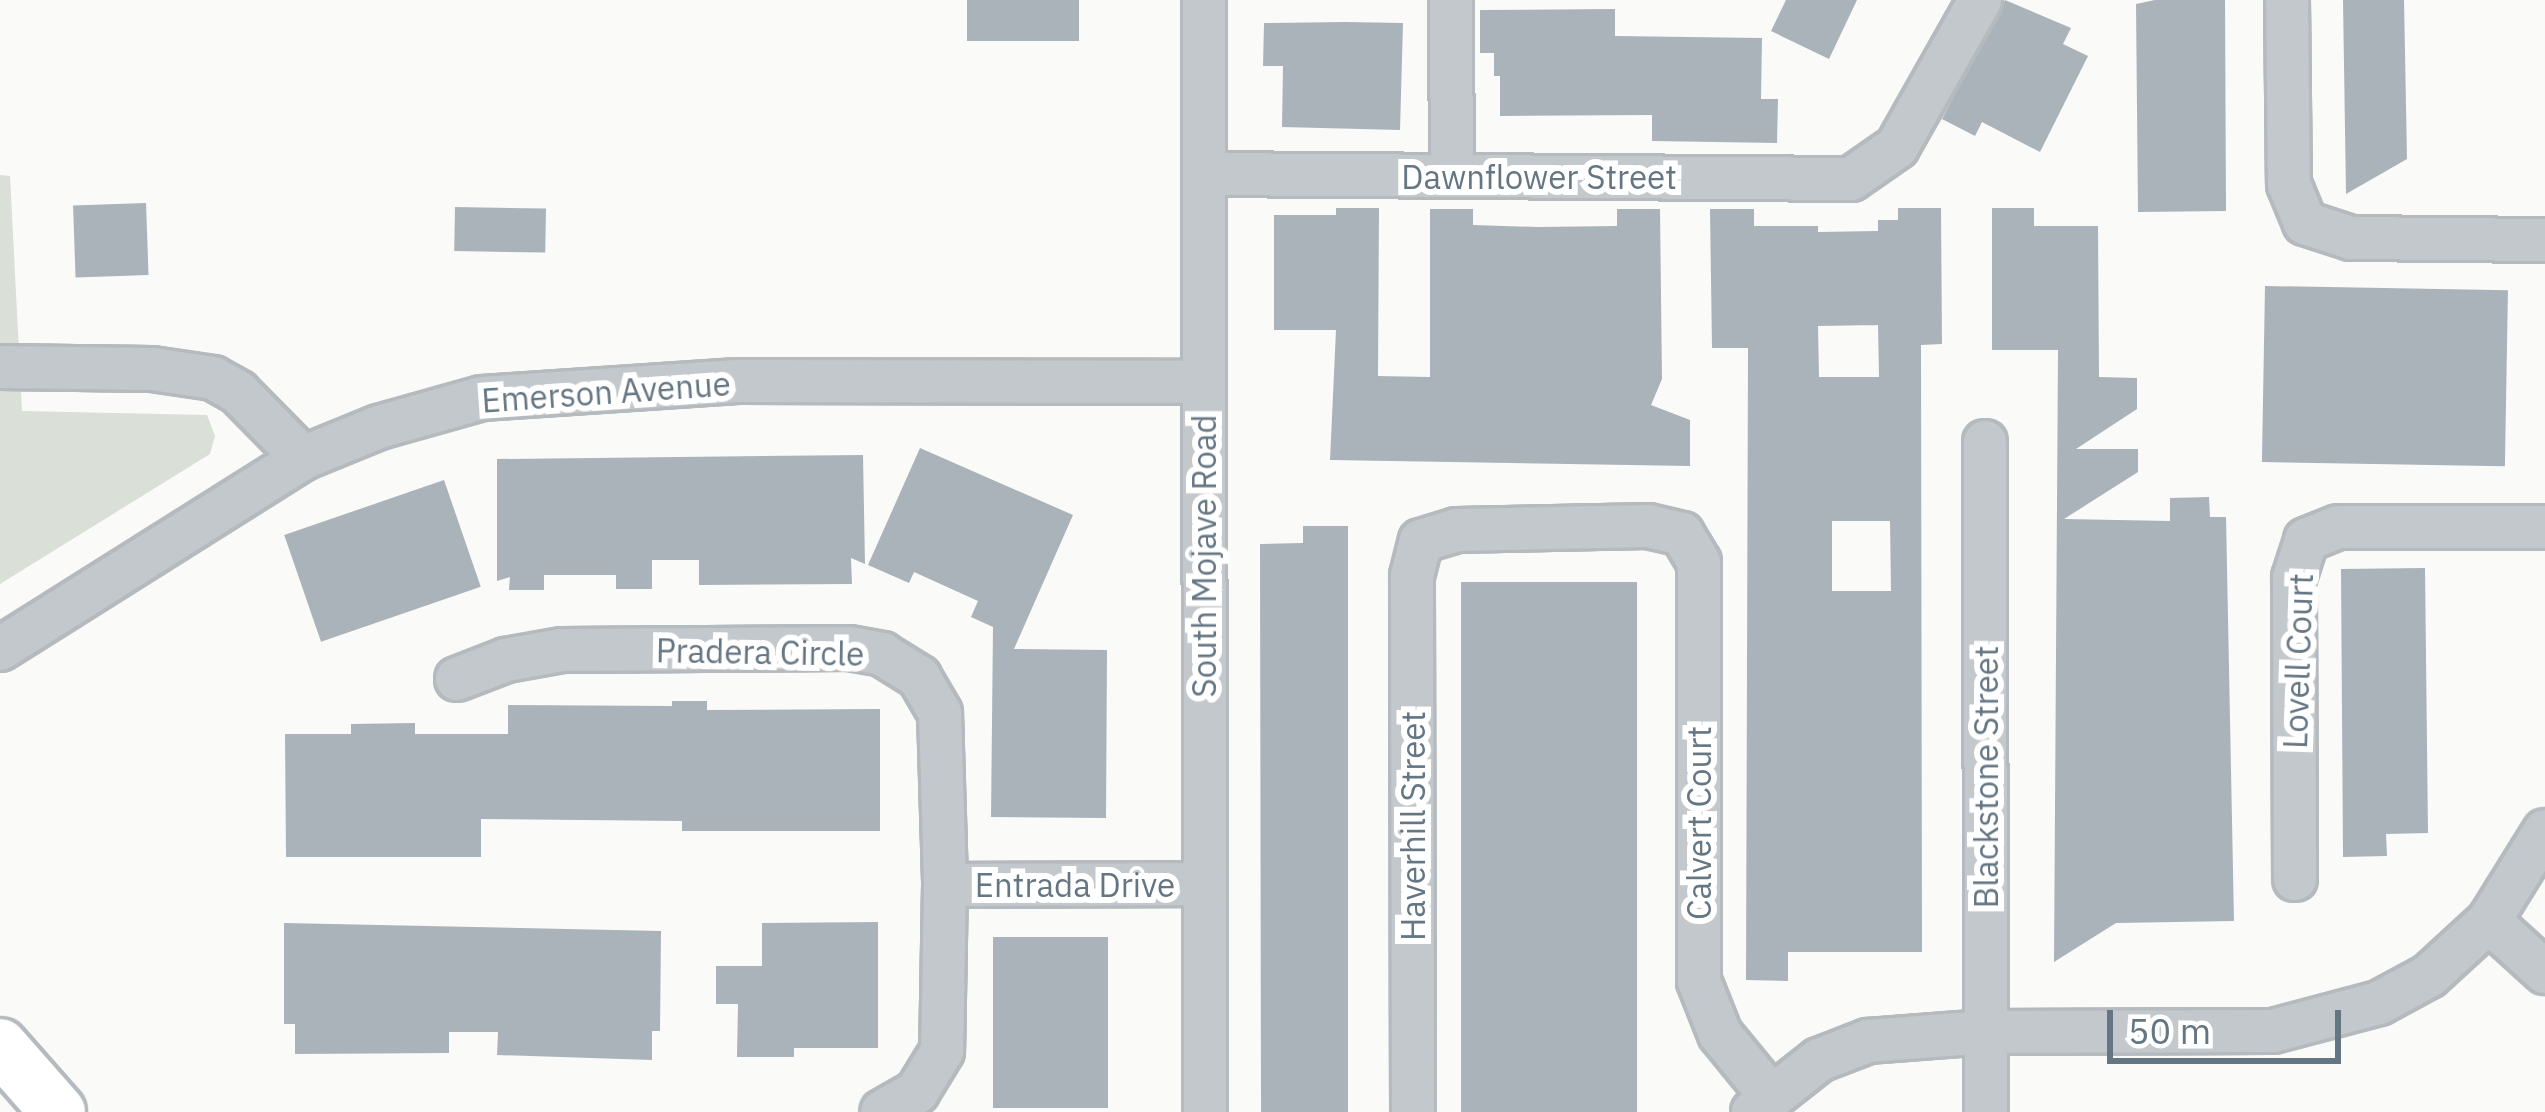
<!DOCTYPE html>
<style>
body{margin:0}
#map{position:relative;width:2545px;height:1112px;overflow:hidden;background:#fafaf8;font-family:"IBM Plex Sans",sans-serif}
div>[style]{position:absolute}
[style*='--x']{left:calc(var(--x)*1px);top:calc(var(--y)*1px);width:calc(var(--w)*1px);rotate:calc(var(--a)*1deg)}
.green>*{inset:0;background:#dadfd7}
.building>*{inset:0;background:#aab3b9;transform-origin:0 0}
.roads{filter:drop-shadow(3px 0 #b5babe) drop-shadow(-3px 0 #b5babe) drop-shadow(0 3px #b5babe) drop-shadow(0 -3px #b5babe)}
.minor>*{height:42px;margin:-21px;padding:0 21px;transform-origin:21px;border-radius:21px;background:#c3c8cc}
.major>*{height:54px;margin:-27px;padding:0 27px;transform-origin:27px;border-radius:27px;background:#fff}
span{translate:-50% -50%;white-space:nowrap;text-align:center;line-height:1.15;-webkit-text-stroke:12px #fff;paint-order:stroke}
.street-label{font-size:33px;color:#657683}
.scale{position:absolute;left:2107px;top:1010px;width:234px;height:54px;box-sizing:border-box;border:6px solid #657683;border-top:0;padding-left:15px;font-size:36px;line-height:42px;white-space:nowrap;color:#657683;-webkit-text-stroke:9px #fff;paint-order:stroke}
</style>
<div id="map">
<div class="green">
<div style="clip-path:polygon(0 175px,10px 176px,22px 411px,207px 415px,215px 436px,210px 454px,0 584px)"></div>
</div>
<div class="building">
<div style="left:967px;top:0;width:112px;height:41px"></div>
<div style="clip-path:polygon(1786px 0,1857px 0,1829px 59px,1771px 31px)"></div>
<div style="clip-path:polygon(2005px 0,2071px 28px,2063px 44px,2088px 56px,2040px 152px,1982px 122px,1975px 136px,1942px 119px)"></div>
<div style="clip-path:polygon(2155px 0,2225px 0,2226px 211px,2138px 212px,2136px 4px)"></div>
<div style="clip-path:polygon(2343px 0,2404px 0,2407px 159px,2346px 194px)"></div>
<div style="clip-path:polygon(1615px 9px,1615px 36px,1762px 38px,1761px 99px,1778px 99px,1777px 143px,1652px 141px,1652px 115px,1500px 116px,1500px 76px,1494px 76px,1494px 53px,1480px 53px,1480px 10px)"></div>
<div style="clip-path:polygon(1345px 22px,1403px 23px,1400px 130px,1282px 127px,1283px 66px,1263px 66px,1264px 23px)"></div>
<div style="left:146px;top:203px;width:72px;height:73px;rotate:88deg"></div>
<div style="left:455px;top:207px;width:91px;height:44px;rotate:1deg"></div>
<div style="clip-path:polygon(1336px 208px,1379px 208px,1378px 376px,1430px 377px,1430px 209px,1473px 209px,1473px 225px,1538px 227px,1617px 226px,1617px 209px,1660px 209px,1662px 379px,1651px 405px,1690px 420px,1690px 466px,1330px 460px,1336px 330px,1274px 330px,1274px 215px,1336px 215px)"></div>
<div style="clip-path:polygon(evenodd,1898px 208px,1941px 208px,1942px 344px,1921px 345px,1922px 952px,1788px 952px,1788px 981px,1746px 980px,1748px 348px,1712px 348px,1710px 209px,1754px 209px,1754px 226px,1818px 226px,1818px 232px,1878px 231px,1878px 220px,1898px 220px,1898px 208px,1878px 325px,1879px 377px,1819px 377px,1818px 326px,1878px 325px,1898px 208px,1832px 521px,1890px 521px,1891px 591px,1832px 591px,1832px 521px)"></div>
<div style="clip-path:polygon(1992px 208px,2034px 208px,2034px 226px,2098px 226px,2099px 377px,2137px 378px,2137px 409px,2076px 449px,2138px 449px,2138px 472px,2064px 519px,2170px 521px,2170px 498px,2209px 497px,2210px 517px,2226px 517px,2234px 921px,2116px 923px,2054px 962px,2058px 350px,1992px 350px)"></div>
<div style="left:2265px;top:286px;width:243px;height:176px;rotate:1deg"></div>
<div style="clip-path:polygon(920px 448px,1073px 515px,1014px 649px,1107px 650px,1106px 818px,991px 817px,993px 627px,971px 617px,978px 601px,914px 572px,909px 583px,868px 565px)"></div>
<div style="clip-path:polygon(863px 455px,865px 564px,851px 558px,852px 584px,699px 585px,699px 560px,652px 560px,652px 589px,616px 589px,616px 575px,544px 575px,544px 590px,509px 590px,510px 577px,497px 581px,497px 459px)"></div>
<div style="left:444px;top:480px;width:113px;height:169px;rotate:71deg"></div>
<div style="clip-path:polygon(1303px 526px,1348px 526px,1348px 1112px,1261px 1112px,1260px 544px,1303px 543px)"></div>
<div style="clip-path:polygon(2425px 568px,2428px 833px,2386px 834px,2387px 856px,2343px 857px,2341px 569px)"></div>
<div style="left:1461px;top:582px;width:176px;height:530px"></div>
<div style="clip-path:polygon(672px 701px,707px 701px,707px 710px,880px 709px,880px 831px,682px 831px,682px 821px,481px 819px,481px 857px,286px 857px,285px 734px,351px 734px,351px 724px,415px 723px,415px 734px,508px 734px,508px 705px,672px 706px)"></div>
<div style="clip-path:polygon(878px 922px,878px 1048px,794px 1048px,794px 1057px,737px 1057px,738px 1004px,716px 1004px,716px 966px,762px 966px,762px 923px)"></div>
<div style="clip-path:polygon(284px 923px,661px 931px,660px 1031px,652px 1031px,652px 1060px,497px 1055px,498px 1032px,449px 1032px,449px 1053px,295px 1054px,295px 1024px,284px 1024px)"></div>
<div style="left:993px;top:937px;width:115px;height:171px"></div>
</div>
<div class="roads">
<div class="minor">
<div style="--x:1204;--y:0;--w:1112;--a:89.95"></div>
<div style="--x:1451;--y:0;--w:176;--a:89.7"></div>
<div style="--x:2287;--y:0;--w:184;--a:89.4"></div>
<div style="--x:2289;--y:184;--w:42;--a:67.7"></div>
<div style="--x:2305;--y:223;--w:48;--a:18.1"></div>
<div style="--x:2351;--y:238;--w:194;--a:0.6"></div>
<div style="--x:1204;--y:174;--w:647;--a:0.44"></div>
<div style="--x:1851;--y:179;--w:56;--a:-34.8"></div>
<div style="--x:1897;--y:147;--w:169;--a:-60.5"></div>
<div style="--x:0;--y:367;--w:152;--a:0.8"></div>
<div style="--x:152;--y:369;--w:62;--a:8.4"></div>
<div style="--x:213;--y:378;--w:29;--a:29"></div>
<div style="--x:238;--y:392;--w:93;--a:45.4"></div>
<div style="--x:1985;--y:442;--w:670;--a:89.91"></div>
<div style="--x:0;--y:649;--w:358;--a:-32.2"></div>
<div style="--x:303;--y:458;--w:82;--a:-22.2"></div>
<div style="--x:379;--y:427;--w:107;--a:-15.7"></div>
<div style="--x:482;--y:398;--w:256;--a:-3.8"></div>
<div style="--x:737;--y:381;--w:467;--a:0.1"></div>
<div style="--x:457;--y:679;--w:53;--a:-21.2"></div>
<div style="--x:506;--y:660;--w:57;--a:-10.1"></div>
<div style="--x:562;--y:650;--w:287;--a:-0.4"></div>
<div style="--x:849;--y:648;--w:34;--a:10"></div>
<div style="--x:882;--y:654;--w:44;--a:31.9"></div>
<div style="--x:919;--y:677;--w:42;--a:59.7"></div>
<div style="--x:940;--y:713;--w:172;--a:88.3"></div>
<div style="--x:945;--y:885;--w:166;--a:91"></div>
<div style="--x:942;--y:1051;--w:48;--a:121.4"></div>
<div style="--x:917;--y:1092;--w:40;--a:150.3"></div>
<div style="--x:2295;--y:879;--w:301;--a:-90.2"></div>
<div style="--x:2294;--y:578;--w:40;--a:-72"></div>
<div style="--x:2306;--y:540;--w:35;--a:-22"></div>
<div style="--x:2339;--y:527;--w:206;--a:0"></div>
<div style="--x:945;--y:885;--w:260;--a:-0.2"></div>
<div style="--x:2489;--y:921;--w:76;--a:42.3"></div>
<div style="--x:1413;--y:1112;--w:536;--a:-90.11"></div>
<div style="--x:1412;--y:576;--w:36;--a:-76"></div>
<div style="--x:1421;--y:541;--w:38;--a:-17"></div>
<div style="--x:1457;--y:530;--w:191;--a:-1.2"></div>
<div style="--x:1648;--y:526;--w:35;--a:13"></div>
<div style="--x:1682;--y:534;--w:33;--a:59"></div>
<div style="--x:1699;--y:562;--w:419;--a:90"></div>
<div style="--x:1699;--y:981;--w:57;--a:68.4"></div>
<div style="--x:1720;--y:1034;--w:79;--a:50.7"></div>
<div style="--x:1753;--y:1112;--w:84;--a:-38.2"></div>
<div style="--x:1819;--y:1060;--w:53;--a:-21.2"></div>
<div style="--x:1868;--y:1041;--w:118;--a:-4.4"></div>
<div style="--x:1986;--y:1032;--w:287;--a:-0.2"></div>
<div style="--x:2273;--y:1031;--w:110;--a:-14.8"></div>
<div style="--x:2379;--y:1003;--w:57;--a:-28.4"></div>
<div style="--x:2429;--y:976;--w:81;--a:-42.5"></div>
<div style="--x:2489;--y:921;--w:106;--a:-58.1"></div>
</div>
<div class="major">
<div style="--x:0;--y:1046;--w:88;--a:48.7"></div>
</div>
</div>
<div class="street-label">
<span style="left:1539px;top:177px">Dawnflower Street</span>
<span style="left:606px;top:392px;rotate:-4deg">Emerson Avenue</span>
<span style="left:1204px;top:556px;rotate:-90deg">South Mojave Road</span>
<span style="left:760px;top:652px;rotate:1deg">Pradera Circle</span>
<span style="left:2298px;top:661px;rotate:-88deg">Lovell Court</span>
<span style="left:1986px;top:777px;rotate:-90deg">Blackstone Street</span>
<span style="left:1699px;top:823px;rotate:-90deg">Calvert Court</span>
<span style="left:1413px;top:826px;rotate:-90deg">Haverhill Street</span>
<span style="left:1075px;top:885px">Entrada Drive</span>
</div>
<div class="scale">50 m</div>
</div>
